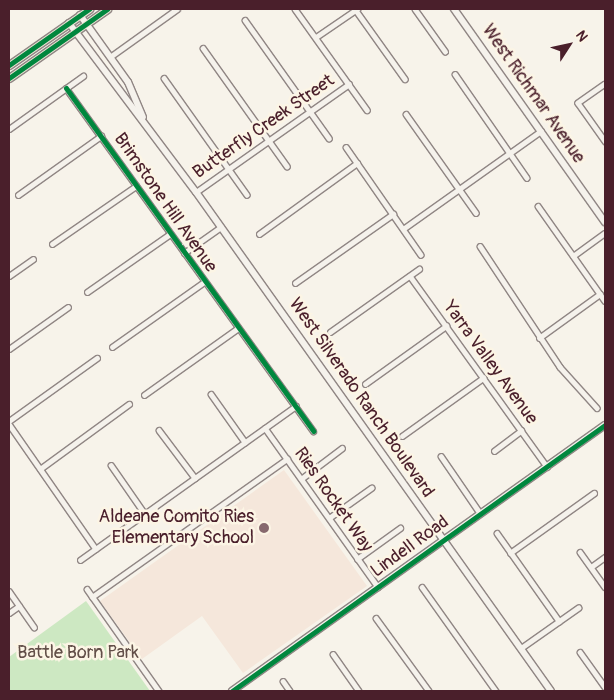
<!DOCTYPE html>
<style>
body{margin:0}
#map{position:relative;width:614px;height:700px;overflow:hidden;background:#f7f3ea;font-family:Pangolin,sans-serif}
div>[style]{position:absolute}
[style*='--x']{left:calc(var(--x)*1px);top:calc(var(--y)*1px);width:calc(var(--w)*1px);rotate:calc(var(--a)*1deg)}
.built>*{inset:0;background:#f5e7db}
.green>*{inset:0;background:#cde8c2}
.roads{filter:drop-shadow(1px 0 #908684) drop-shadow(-1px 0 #908684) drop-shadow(0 1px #908684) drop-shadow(0 -1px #908684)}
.street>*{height:4.5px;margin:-2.25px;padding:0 2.25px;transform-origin:2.25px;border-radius:2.25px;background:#f5f2ec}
.secondary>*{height:6px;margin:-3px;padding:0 3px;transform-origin:3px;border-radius:3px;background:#f5f2ec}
.primary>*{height:7px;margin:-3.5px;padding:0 3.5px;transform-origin:3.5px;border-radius:3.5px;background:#eae5d5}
.cycleway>*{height:5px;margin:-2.5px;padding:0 2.5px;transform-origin:2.5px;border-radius:2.5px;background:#00873e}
.dots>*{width:14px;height:14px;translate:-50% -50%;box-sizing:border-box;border:2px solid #fcf5e5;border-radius:50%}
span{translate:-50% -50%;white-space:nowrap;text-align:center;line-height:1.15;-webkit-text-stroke:5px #fcf5e5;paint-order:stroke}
.street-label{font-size:18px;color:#4a1f2b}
.poi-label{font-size:18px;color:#4a1f2b}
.right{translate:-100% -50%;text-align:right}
.park-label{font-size:18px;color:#624f48}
.frame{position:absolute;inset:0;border:10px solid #4a1f2b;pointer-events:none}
.north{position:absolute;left:544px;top:20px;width:50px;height:50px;-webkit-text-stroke:4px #fcf5e5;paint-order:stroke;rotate:55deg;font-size:14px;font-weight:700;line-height:20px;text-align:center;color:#4a1f2b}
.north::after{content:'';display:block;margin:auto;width:18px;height:22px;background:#4a1f2b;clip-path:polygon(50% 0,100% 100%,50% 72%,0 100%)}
</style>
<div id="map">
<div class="built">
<div style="clip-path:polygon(284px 470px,367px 586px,243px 673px,202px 616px,142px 659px,100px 601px)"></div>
</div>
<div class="green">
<div style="clip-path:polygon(86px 601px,150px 691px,9px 691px,9px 657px)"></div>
</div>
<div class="roads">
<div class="street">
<div style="--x:295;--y:9;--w:124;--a:54.5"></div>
<div style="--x:355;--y:9;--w:86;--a:54.5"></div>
<div style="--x:415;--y:9;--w:52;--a:54.5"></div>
<div style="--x:245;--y:20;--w:145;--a:54.6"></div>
<div style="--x:316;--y:37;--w:50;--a:-34.3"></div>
<div style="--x:203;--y:48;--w:145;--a:54.6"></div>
<div style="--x:110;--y:57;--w:82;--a:-35.6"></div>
<div style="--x:455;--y:74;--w:126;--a:55.3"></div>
<div style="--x:164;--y:78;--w:143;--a:54.6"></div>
<div style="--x:605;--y:84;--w:33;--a:145"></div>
<div style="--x:578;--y:103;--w:47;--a:54.6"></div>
<div style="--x:66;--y:88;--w:423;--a:54.2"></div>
<div style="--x:406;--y:114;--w:121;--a:54.7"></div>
<div style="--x:9;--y:129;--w:91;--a:-35.6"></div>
<div style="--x:346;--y:147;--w:131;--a:55.2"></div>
<div style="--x:196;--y:192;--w:187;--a:-35.2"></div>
<div style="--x:18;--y:195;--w:102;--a:-35.4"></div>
<div style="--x:538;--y:206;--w:116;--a:54.8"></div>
<div style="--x:403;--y:229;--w:169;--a:-35.4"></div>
<div style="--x:259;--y:234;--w:121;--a:-35.9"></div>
<div style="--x:52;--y:244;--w:102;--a:-34.6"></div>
<div style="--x:480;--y:246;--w:145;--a:56.5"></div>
<div style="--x:560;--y:367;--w:55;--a:47.9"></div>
<div style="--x:184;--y:253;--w:45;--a:-35.1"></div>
<div style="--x:573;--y:256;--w:39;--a:-36"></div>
<div style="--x:9;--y:276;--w:29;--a:-35"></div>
<div style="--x:410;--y:276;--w:235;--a:54.3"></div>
<div style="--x:295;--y:283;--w:120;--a:-35.1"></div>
<div style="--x:87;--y:292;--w:101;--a:-34.9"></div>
<div style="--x:330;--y:332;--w:109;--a:-35.3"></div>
<div style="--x:539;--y:338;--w:75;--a:-35.8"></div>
<div style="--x:112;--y:347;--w:113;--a:-35.2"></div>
<div style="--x:9;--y:349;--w:72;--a:-35.4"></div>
<div style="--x:365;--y:384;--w:100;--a:-35.6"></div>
<div style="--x:211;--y:394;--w:59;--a:54.7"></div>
<div style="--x:144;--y:395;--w:114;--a:-35.4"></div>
<div style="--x:9;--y:421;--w:108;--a:-35.6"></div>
<div style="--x:9;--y:424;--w:152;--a:55.2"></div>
<div style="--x:265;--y:428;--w:195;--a:54.6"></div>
<div style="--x:159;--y:430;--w:60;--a:53.1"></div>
<div style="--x:402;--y:436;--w:100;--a:-35.6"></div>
<div style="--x:494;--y:451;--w:34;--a:-37"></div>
<div style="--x:441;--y:456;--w:69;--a:55.6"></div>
<div style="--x:111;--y:465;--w:60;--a:55.2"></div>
<div style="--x:40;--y:469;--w:110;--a:-36.1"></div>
<div style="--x:301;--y:479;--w:51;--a:-37.1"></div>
<div style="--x:329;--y:518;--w:52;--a:-35.5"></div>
<div style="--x:497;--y:533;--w:108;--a:54.8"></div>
<div style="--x:580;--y:552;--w:43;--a:54.5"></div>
<div style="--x:510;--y:553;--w:103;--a:-35.5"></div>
<div style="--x:357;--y:559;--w:53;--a:-35.8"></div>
<div style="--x:80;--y:560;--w:265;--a:-35.5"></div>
<div style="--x:591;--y:567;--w:17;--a:-36"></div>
<div style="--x:422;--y:587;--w:128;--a:54.6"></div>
<div style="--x:87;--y:589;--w:125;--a:54.8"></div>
<div style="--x:9;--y:591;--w:44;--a:55.2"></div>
<div style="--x:92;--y:597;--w:239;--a:-35.3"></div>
<div style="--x:9;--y:613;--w:12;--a:-35"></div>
<div style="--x:376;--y:618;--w:90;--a:54"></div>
<div style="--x:521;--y:648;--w:70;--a:-35.1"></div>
<div style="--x:580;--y:652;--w:43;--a:54.5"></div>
<div style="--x:333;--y:654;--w:45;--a:54.9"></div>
<div style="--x:283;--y:681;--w:12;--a:55"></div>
</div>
<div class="secondary">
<div style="--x:454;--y:9;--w:261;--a:54.7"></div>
<div style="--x:80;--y:15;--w:82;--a:54.4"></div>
<div style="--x:128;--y:82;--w:38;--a:67"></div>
<div style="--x:69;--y:23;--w:211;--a:53.1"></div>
<div style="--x:196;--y:192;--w:612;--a:54.57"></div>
<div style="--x:232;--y:691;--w:458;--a:-35.5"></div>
</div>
<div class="primary">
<div style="--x:9;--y:65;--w:98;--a:-35"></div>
<div style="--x:9;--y:78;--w:120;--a:-35.1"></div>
</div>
</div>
<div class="cycleway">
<div style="--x:9;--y:65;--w:98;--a:-35"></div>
<div style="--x:9;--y:78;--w:120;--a:-35.1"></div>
<div style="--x:66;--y:88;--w:423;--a:54.2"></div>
<div style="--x:232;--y:691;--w:458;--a:-35.5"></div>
</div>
<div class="dots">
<div style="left:264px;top:528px;background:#87696e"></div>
</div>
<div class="street-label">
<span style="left:533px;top:94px;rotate:55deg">West Richmar Avenue</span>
<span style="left:264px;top:127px;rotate:-35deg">Butterfly Creek Street</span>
<span style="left:165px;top:203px;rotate:55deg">Brimstone Hill Avenue</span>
<span style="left:490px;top:363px;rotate:54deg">Yarra Valley Avenue</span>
<span style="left:361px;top:398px;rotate:55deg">West Silverado Ranch Boulevard</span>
<span style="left:333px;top:500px;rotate:55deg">Ries Rocket Way</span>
<span style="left:410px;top:547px;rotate:-36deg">Lindell Road</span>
</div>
<div class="poi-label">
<span class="right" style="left:254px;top:528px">Aldeane Comito Ries<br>Elementary School</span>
</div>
<div class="park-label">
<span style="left:78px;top:653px">Battle Born Park</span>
</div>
<div class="frame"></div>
<div class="north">N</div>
</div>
